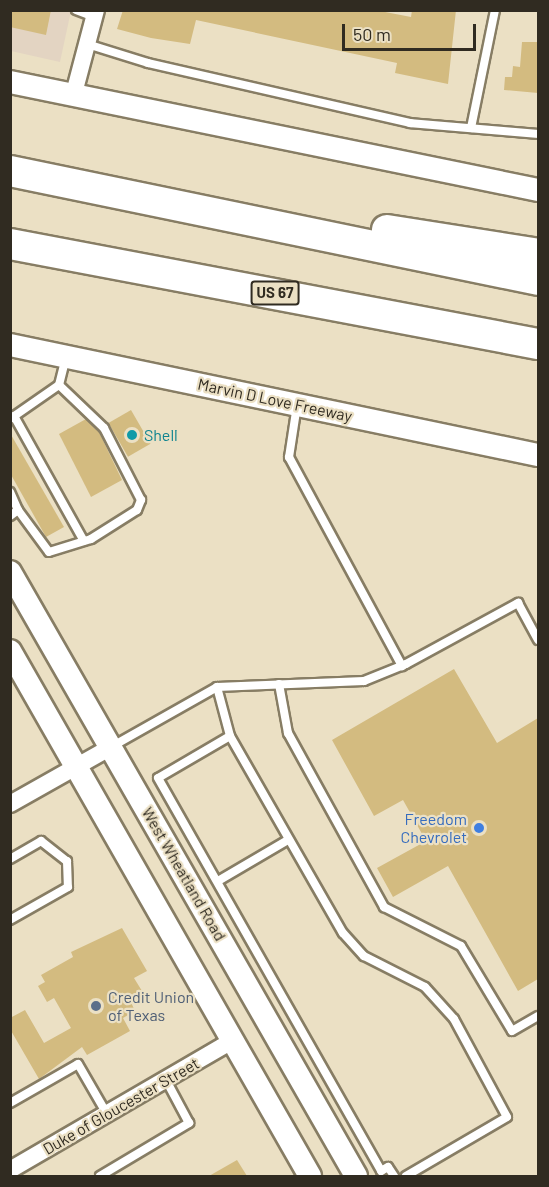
<!DOCTYPE html>
<style>
body{margin:0}
#map{position:relative;width:549px;height:1187px;overflow:hidden;background:#ebe0c4;font-family:Barlow,sans-serif}
div>[style]{position:absolute}
[style*='--x']{left:calc(var(--x)*1px);top:calc(var(--y)*1px);width:calc(var(--w)*1px);rotate:calc(var(--a)*1deg)}
.commercial>*{inset:0;background:#e3d4c2}
.building>*{inset:0;background:#d3bb80;transform-origin:0 0}
.roads{filter:drop-shadow(2px 0 #877d64) drop-shadow(-2px 0 #877d64) drop-shadow(0 2px #877d64) drop-shadow(0 -2px #877d64)}
.service>*{height:8px;margin:-4px;padding:0 4px;transform-origin:4px;border-radius:4px;background:#fff}
.minor>*{height:16px;margin:-8px;padding:0 8px;transform-origin:8px;border-radius:8px;background:#fff}
.secondary>*{height:22px;margin:-11px;padding:0 11px;transform-origin:11px;border-radius:11px;background:#fff}
.motorway>*{height:30px;margin:-15px;padding:0 15px;transform-origin:15px;border-radius:15px;background:#fff}
.dots>*{width:16px;height:16px;translate:-50% -50%;box-sizing:border-box;border:3px solid #ebe0c4;border-radius:50%}
span{translate:-50% -50%;white-space:nowrap;text-align:center;line-height:1.15;-webkit-text-stroke:4.5px #ebe0c4;paint-order:stroke}
.shield-label span{padding:2px 4px;background:#ebe0c4;border:2px solid;border-radius:4px;-webkit-text-stroke-width:0}
.shield-label{font-size:15px;color:#302b21;font-weight:700}
.street-label{font-size:16px;color:#302b21}
.culture-label{font-size:16px;color:#0d838f}
.left{translate:0 -50%;text-align:left}
.shop-label{font-size:16px;color:#366cbe}
.right{translate:-100% -50%;text-align:right}
.service-label{font-size:16px;color:#4e5e75}
.frame{position:absolute;inset:0;border:12px solid #302b21;pointer-events:none}
.scale{position:absolute;left:342px;top:24px;width:134px;height:27px;box-sizing:border-box;border:3px solid #302b21;border-top:0;padding-left:8px;font-size:18px;line-height:21px;white-space:nowrap;color:#302b21;-webkit-text-stroke:4px #ebe0c4;paint-order:stroke}
</style>
<div id="map">
<div class="commercial">
<div style="clip-path:polygon(11px 11px,71px 11px,60px 62px,11px 51px)"></div>
</div>
<div class="building">
<div style="clip-path:polygon(10px 10px,51px 10px,46px 35px,10px 27px)"></div>
<div style="clip-path:polygon(123px 10px,375px 10px,411px 17px,412px 10px,456px 10px,448px 84px,395px 73px,397px 63px,196px 20px,190px 44px,151px 38px,117px 29px)"></div>
<div style="clip-path:polygon(522px 42px,538px 42px,538px 93px,504px 90px,505px 77px,512px 77px,513px 66px,520px 67px)"></div>
<div style="left:131px;top:410px;width:39px;height:26px;rotate:60deg"></div>
<div style="clip-path:polygon(86px 419px,99px 432px,122px 480px,91px 497px,59px 434px)"></div>
<div style="clip-path:polygon(10px 433px,64px 527px,46px 537px,10px 473px)"></div>
<div style="clip-path:polygon(454px 669px,497px 743px,538px 718px,538px 979px,518px 991px,448px 866px,393px 897px,377px 868px,426px 841px,403px 800px,374px 816px,332px 740px)"></div>
<div style="clip-path:polygon(122px 928px,147px 971px,134px 978px,142px 991px,129px 998px,135px 1011px,123px 1018px,130px 1031px,87px 1055px,82px 1047px,39px 1079px,10px 1029px,10px 1018px,25px 1010px,44px 1043px,71px 1028px,54px 998px,47px 1002px,38px 986px,45px 982px,41px 975px,73px 957px,71px 952px)"></div>
<div style="clip-path:polygon(237px 1160px,247px 1176px,209px 1176px)"></div>
</div>
<div class="roads">
<div class="service">
<div style="--x:76;--y:10;--w:19;--a:21"></div>
<div style="--x:87;--y:44;--w:64;--a:17.3"></div>
<div style="--x:148;--y:63;--w:269;--a:12.9"></div>
<div style="--x:410;--y:123;--w:128;--a:4.9"></div>
<div style="--x:471;--y:128;--w:120;--a:-78.5"></div>
<div style="--x:297;--y:405;--w:53;--a:98.7"></div>
<div style="--x:289;--y:457;--w:238;--a:61.6"></div>
<div style="--x:14;--y:416;--w:143;--a:60.8"></div>
<div style="--x:10;--y:419;--w:60;--a:-34.8"></div>
<div style="--x:59;--y:385;--w:29;--a:-76"></div>
<div style="--x:10;--y:492;--w:20;--a:66"></div>
<div style="--x:18;--y:510;--w:10;--a:143"></div>
<div style="--x:18;--y:510;--w:52;--a:53.6"></div>
<div style="--x:49;--y:552;--w:44;--a:-17.2"></div>
<div style="--x:91;--y:539;--w:54;--a:-32.2"></div>
<div style="--x:137;--y:510;--w:11;--a:-68"></div>
<div style="--x:141;--y:500;--w:81;--a:-117.2"></div>
<div style="--x:104;--y:428;--w:62;--a:-136.3"></div>
<div style="--x:279;--y:684;--w:50;--a:79.6"></div>
<div style="--x:288;--y:733;--w:199;--a:61.1"></div>
<div style="--x:384;--y:907;--w:86;--a:26.9"></div>
<div style="--x:461;--y:946;--w:99;--a:59"></div>
<div style="--x:512;--y:1031;--w:30;--a:-30"></div>
<div style="--x:217;--y:687;--w:51;--a:75.1"></div>
<div style="--x:230;--y:736;--w:227;--a:60.2"></div>
<div style="--x:343;--y:933;--w:31;--a:48"></div>
<div style="--x:364;--y:956;--w:68;--a:26.9"></div>
<div style="--x:425;--y:987;--w:43;--a:47.8"></div>
<div style="--x:454;--y:1019;--w:111;--a:61.6"></div>
<div style="--x:507;--y:1117;--w:117;--a:149.7"></div>
<div style="--x:230;--y:736;--w:83;--a:149.7"></div>
<div style="--x:158;--y:778;--w:452;--a:60.4"></div>
<div style="--x:381;--y:1171;--w:8;--a:-30"></div>
<div style="--x:388;--y:1167;--w:11;--a:56"></div>
<div style="--x:111;--y:747;--w:122;--a:-29.5"></div>
<div style="--x:217;--y:687;--w:147;--a:-2.3"></div>
<div style="--x:364;--y:681;--w:45;--a:-22"></div>
<div style="--x:406;--y:664;--w:128;--a:-28.6"></div>
<div style="--x:518;--y:603;--w:42;--a:61.6"></div>
<div style="--x:10;--y:859;--w:36;--a:-30"></div>
<div style="--x:41;--y:841;--w:33;--a:38"></div>
<div style="--x:67;--y:861;--w:26;--a:88"></div>
<div style="--x:68;--y:887;--w:67;--a:150.4"></div>
<div style="--x:218;--y:881;--w:81;--a:-30.4"></div>
<div style="--x:10;--y:1103;--w:78;--a:-29.8"></div>
<div style="--x:78;--y:1064;--w:58;--a:59.9"></div>
<div style="--x:100;--y:1176;--w:104;--a:-30.8"></div>
<div style="--x:189;--y:1123;--w:49;--a:-118.1"></div>
</div>
<div class="minor">
<div style="--x:73;--y:97;--w:90;--a:-75.2"></div>
<div style="--x:10;--y:804;--w:116;--a:-29.4"></div>
<div style="--x:10;--y:1170;--w:257;--a:-30.2"></div>
</div>
<div class="secondary">
<div style="--x:10;--y:82;--w:539;--a:11.56"></div>
<div style="--x:10;--y:345;--w:539;--a:11.77"></div>
<div style="--x:10;--y:572;--w:696;--a:60.19"></div>
<div style="--x:10;--y:651;--w:605;--a:60.26"></div>
</div>
<div class="motorway">
<div style="--x:10;--y:171;--w:539;--a:11.66"></div>
<div style="--x:387;--y:230;--w:153;--a:9"></div>
<div style="--x:10;--y:244;--w:537;--a:10.72"></div>
</div>
</div>
<div class="dots">
<div style="left:132px;top:435px;background:#0f9aa8"></div>
<div style="left:479px;top:828px;background:#3f7fe0"></div>
<div style="left:96px;top:1006px;background:#5c6f8a"></div>
</div>
<div class="shield-label">
<span style="left:275px;top:293px">US 67</span>
</div>
<div class="street-label">
<span style="left:275px;top:400px;rotate:12deg">Marvin D Love Freeway</span>
<span style="left:184px;top:874px;rotate:60deg">West Wheatland Road</span>
<span style="left:121px;top:1106px;rotate:-30deg">Duke of Gloucester Street</span>
</div>
<div class="culture-label">
<span class="left" style="left:144px;top:435px">Shell</span>
</div>
<div class="shop-label">
<span class="right" style="left:467px;top:828px">Freedom<br>Chevrolet</span>
</div>
<div class="service-label">
<span class="left" style="left:108px;top:1006px">Credit Union<br>of Texas</span>
</div>
<div class="frame"></div>
<div class="scale">50 m</div>
</div>
